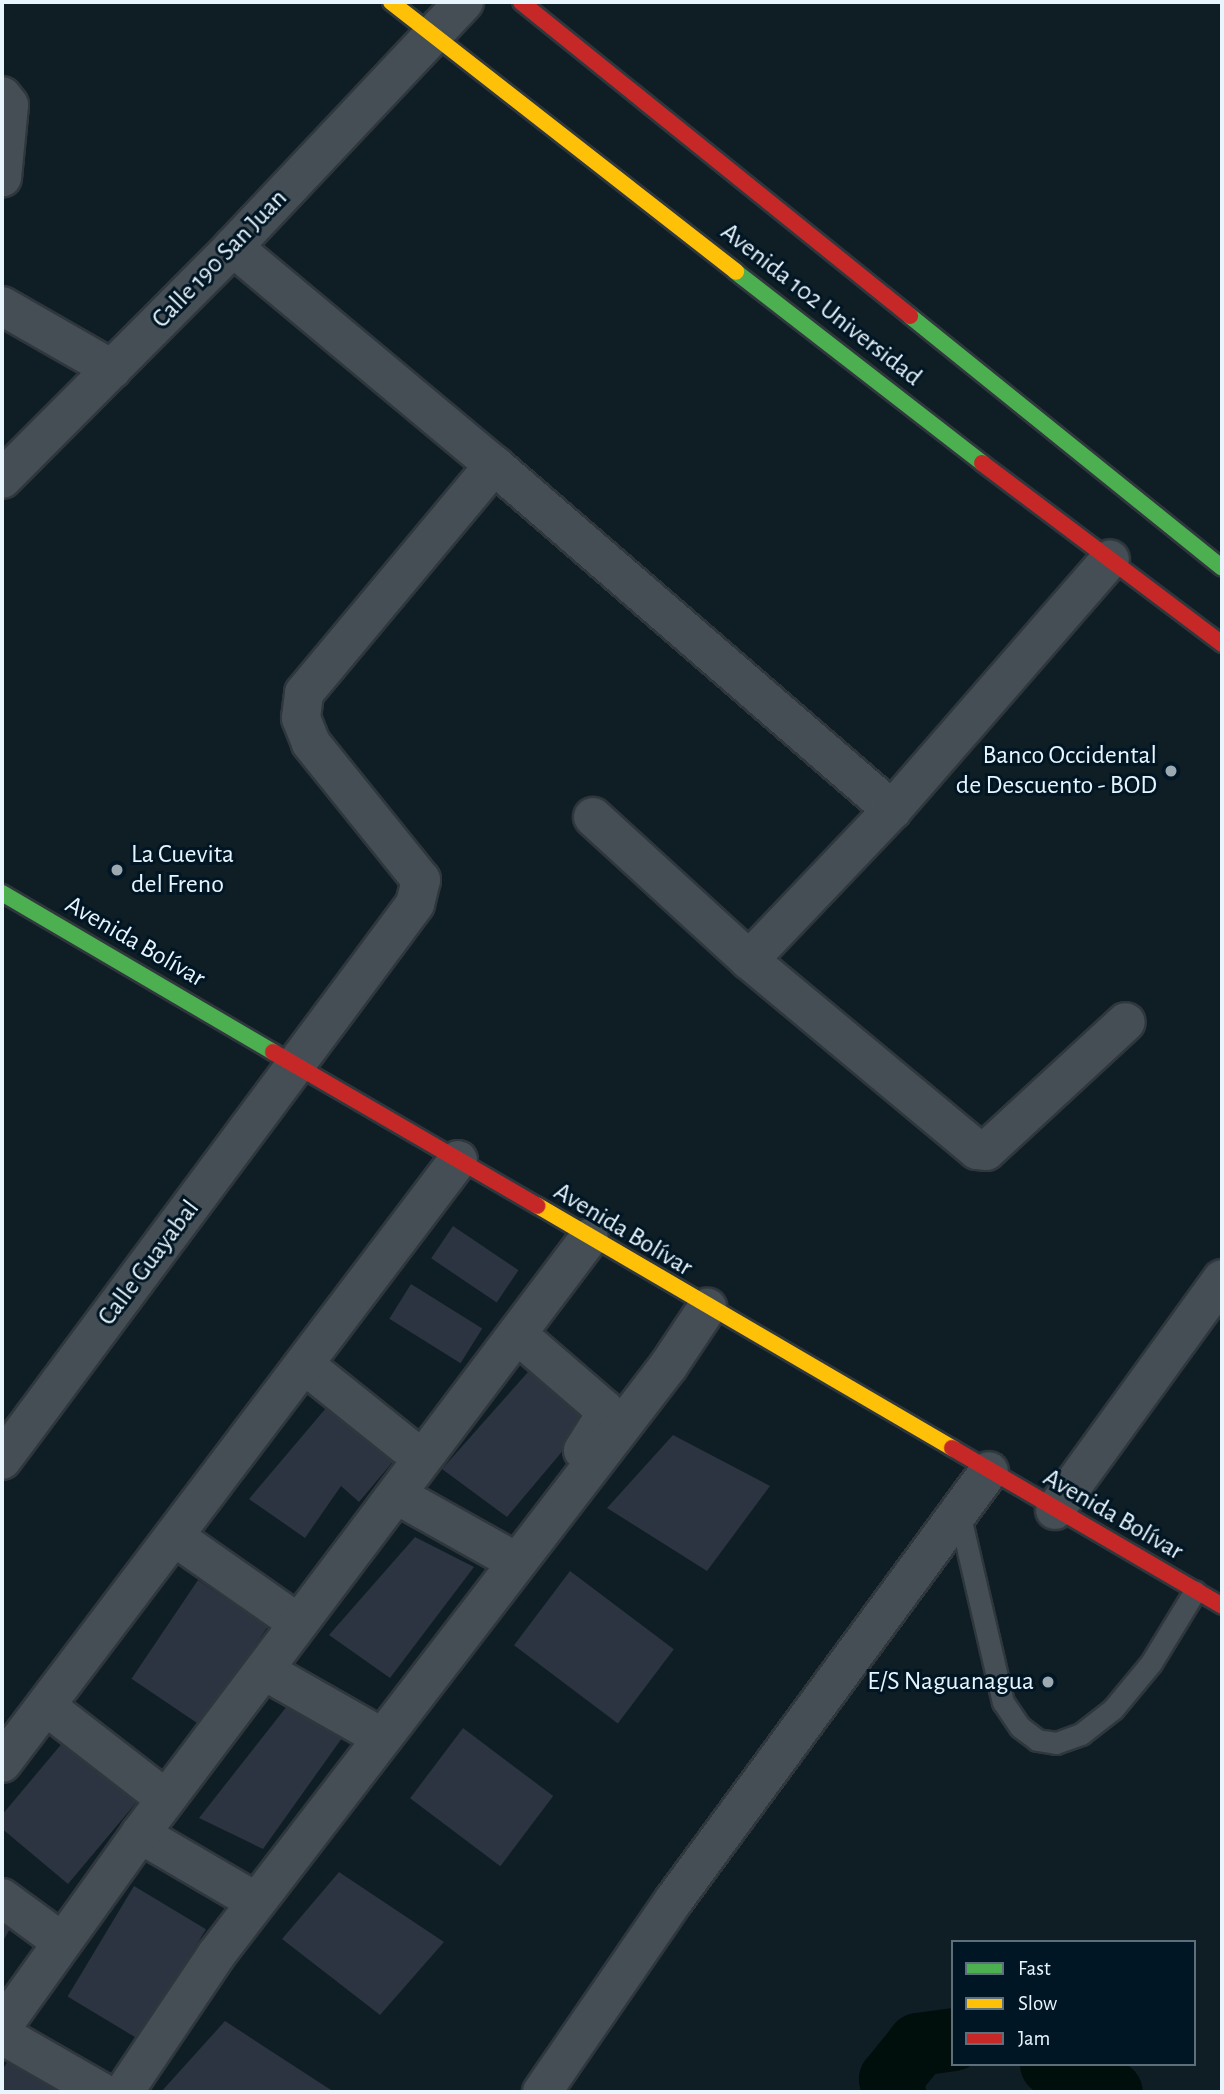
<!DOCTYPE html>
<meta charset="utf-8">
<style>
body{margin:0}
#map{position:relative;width:1224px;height:2094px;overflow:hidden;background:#0f1d25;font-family:"Alegreya Sans",sans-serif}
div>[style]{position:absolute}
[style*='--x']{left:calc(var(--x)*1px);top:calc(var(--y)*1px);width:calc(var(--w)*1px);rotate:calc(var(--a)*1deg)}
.river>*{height:63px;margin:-31.5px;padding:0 31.5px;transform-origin:31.5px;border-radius:31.5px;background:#010f0c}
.building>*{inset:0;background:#2b3440;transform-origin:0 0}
.roads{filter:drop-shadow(2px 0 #2f373d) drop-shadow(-2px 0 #2f373d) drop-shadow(0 2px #2f373d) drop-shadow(0 -2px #2f373d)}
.lane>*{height:21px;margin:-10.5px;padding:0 10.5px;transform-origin:10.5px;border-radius:10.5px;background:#454e55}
.street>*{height:38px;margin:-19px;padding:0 19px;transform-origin:19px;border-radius:19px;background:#454e55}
.fast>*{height:16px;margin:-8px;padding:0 8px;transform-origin:8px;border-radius:8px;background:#4caf50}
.slow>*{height:16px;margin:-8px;padding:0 8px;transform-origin:8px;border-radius:8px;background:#ffc107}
.jam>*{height:16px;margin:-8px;padding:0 8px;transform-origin:8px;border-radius:8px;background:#c62828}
.dots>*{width:19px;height:19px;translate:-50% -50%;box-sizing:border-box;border:4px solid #001624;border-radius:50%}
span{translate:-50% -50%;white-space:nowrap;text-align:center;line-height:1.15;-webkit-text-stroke:6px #001624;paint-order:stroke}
.street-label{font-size:26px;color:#e9f5fd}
.poi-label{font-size:26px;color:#e9f5fd}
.right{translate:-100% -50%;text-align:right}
.left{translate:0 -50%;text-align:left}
.frame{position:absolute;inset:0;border:4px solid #e9f5fd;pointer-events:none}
.legend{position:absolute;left:951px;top:1940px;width:245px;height:126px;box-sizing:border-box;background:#001624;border:2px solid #5d6f7b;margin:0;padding:9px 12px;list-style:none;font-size:21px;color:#e9f5fd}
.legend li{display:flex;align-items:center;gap:14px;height:35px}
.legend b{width:35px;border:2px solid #5d6f7b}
</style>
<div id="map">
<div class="river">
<div style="--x:1051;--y:2064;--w:66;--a:25"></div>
<div style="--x:894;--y:2092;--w:14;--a:-107"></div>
<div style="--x:890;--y:2079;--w:45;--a:-51.3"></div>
<div style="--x:918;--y:2044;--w:35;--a:-8"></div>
</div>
<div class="building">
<div style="left:453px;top:1226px;width:79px;height:39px;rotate:34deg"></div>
<div style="left:411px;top:1284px;width:84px;height:41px;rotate:32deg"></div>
<div style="clip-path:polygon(528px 1372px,598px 1409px,507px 1517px,442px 1469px)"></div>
<div style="clip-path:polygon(326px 1408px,396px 1458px,359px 1502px,341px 1486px,305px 1538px,249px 1499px)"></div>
<div style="clip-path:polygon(673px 1435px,770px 1486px,707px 1571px,607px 1508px)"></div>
<div style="clip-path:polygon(415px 1537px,474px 1567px,390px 1678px,329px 1635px)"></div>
<div style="left:570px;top:1571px;width:130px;height:93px;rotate:37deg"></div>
<div style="left:198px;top:1580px;width:84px;height:119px;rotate:34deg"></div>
<div style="clip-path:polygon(291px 1701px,342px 1738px,263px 1849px,199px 1818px)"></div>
<div style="left:463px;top:1728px;width:113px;height:88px;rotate:37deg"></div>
<div style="left:64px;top:1741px;width:95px;height:107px;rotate:40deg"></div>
<div style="clip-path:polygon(339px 1872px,444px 1942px,380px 2015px,282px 1939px)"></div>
<div style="left:134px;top:1886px;width:84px;height:129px;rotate:31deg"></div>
<div style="clip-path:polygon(2px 1921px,11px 1927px,2px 1943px)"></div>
<div style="clip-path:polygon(225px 2021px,331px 2090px,161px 2092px)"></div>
<div style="clip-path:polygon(10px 2058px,68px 2092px,2px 2092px,2px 2070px)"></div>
</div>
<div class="roads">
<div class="lane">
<div style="--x:959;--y:1512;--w:195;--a:77"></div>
<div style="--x:1003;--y:1702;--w:30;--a:56"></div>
<div style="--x:1020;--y:1727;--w:21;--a:37"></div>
<div style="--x:1037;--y:1740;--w:19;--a:9"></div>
<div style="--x:1056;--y:1743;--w:27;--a:-20"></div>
<div style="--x:1081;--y:1734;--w:41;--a:-38"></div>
<div style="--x:1113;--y:1709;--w:60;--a:-50.4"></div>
<div style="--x:1151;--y:1663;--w:84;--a:-58.6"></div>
</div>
<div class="street">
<div style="--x:2;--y:96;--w:11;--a:52"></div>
<div style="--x:9;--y:105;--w:73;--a:95.5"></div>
<div style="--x:233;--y:247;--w:340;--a:39.9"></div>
<div style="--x:494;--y:465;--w:527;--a:40.92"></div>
<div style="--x:2;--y:306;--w:127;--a:29.8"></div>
<div style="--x:2;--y:479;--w:327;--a:-45.1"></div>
<div style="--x:233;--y:247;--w:337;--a:-46.7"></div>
<div style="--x:593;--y:817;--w:212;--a:42.5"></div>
<div style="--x:749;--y:960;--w:297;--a:39.8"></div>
<div style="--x:977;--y:1150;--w:9;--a:6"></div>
<div style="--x:986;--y:1151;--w:190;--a:-42.7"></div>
<div style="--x:749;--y:960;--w:207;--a:-46.4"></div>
<div style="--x:892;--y:810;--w:332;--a:-49"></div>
<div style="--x:517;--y:1334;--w:115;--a:40.8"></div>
<div style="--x:604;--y:1409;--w:11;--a:100"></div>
<div style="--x:602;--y:1420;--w:36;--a:122"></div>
<div style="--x:306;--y:1366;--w:128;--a:38.7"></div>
<div style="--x:2;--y:1460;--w:693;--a:-53.39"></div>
<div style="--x:415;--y:904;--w:25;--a:-76"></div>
<div style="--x:421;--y:880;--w:176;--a:-128.8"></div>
<div style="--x:311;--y:743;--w:27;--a:-112"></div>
<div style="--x:301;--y:718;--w:25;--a:-83"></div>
<div style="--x:304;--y:693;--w:297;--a:-50.2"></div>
<div style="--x:397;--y:1495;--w:120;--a:29.3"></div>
<div style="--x:1055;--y:1510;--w:285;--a:-54.1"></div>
<div style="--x:175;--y:1537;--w:134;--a:35"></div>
<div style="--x:265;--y:1671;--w:120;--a:29.6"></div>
<div style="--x:46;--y:1706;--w:135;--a:37.8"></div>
<div style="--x:2;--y:1763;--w:756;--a:-52.9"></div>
<div style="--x:140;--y:1834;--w:123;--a:30.3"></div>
<div style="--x:2;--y:1898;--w:56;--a:36.3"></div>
<div style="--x:2;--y:2027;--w:237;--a:-54.4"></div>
<div style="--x:140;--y:1834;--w:746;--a:-53.01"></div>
<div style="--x:2;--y:2035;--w:114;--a:29.9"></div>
<div style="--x:124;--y:2092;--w:165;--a:-56.1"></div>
<div style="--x:216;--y:1955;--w:744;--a:-52.48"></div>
<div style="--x:669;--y:1365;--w:69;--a:-56.3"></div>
<div style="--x:542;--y:2092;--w:233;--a:-55.5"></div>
<div style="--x:674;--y:1900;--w:532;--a:-53.71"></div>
</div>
<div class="fast">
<div style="--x:736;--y:272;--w:311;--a:37.8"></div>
<div style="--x:910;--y:316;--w:401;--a:38.9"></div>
<div style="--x:2;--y:893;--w:314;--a:30.4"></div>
</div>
<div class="slow">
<div style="--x:391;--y:2;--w:438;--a:38"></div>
<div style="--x:538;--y:1206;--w:480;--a:30.3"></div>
</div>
<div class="jam">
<div style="--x:521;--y:2;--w:500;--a:38.9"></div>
<div style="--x:982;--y:463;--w:301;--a:37"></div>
<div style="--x:273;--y:1052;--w:306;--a:30.2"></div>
<div style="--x:952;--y:1448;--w:313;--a:30.3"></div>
</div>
</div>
<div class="dots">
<div style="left:1171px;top:771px;background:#9da9b1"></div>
<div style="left:117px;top:870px;background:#9da9b1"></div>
<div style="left:1048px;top:1682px;background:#9da9b1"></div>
</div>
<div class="street-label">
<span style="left:220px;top:259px;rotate:-46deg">Calle 190 San Juan</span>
<span style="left:821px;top:305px;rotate:38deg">Avenida 102 Universidad</span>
<span style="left:135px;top:942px;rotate:30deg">Avenida Bolívar</span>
<span style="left:623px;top:1230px;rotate:31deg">Avenida Bolívar</span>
<span style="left:149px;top:1263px;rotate:-53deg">Calle Guayabal</span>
<span style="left:1113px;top:1515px;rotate:30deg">Avenida Bolívar</span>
</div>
<div class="poi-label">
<span class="right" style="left:1157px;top:771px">Banco Occidental<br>de Descuento - BOD</span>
<span class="left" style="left:131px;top:870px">La Cuevita<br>del Freno</span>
<span class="right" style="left:1034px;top:1682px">E/S Naguanagua</span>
</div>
<div class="frame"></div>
<ul class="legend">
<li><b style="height:9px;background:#4caf50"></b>Fast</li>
<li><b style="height:9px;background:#ffc107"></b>Slow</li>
<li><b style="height:9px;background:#c62828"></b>Jam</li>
</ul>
</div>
